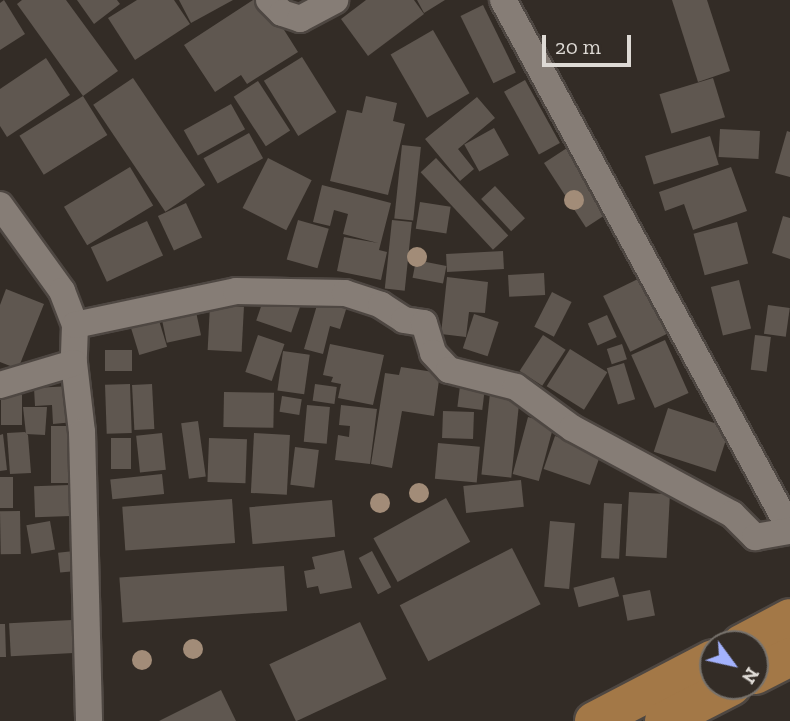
<!DOCTYPE html>
<style>
body{margin:0}
#map{position:relative;width:790px;height:721px;overflow:hidden;background:#332c26;font-family:"Zilla Slab",serif}
div>[style]{position:absolute}
[style*='--x']{left:calc(var(--x)*1px);top:calc(var(--y)*1px);width:calc(var(--w)*1px);rotate:calc(var(--a)*1deg)}
.building>*{inset:0;background:#5f5750;transform-origin:0 0}
.roads{filter:drop-shadow(2px 0 #4e4742) drop-shadow(-2px 0 #4e4742) drop-shadow(0 2px #4e4742) drop-shadow(0 -2px #4e4742)}
.street>*{height:26px;margin:-13px;padding:0 13px;transform-origin:13px;border-radius:13px;background:#867d76}
.primary>*{height:38px;margin:-19px;padding:0 19px;transform-origin:19px;border-radius:19px;background:#a37847}
.trees>*{width:20px;height:20px;margin:-10px;border-radius:50%;background:#a28c78}
span{translate:-50% -50%;white-space:nowrap;text-align:center;line-height:1.15;-webkit-text-stroke:5px #332c26;paint-order:stroke}
.north{position:absolute;left:699px;top:630px;width:70px;height:70px;box-sizing:border-box;background:#332c26;border:2px solid #77726c;border-radius:50%;rotate:123deg;font-size:19px;font-weight:700;line-height:28px;text-align:center;color:#dedad5}
.north::after{content:'';display:block;margin:auto;width:24px;height:32px;background:#a3b2fd;clip-path:polygon(50% 0,100% 100%,50% 72%,0 100%)}
.scale{position:absolute;left:542px;top:35px;width:89px;height:32px;box-sizing:border-box;border:4px solid #dedad5;border-top:0;padding-left:9px;font-size:21px;line-height:24px;white-space:nowrap;color:#dedad5;-webkit-text-stroke:5px #332c26;paint-order:stroke}
</style>
<div id="map">
<div class="building">
<div style="clip-path:polygon(4px 0,25px 34px,0 50px,0 3px)"></div>
<div style="clip-path:polygon(22px 0,66px 0,118px 71px,83px 96px,17px 4px)"></div>
<div style="clip-path:polygon(77px 0,117px 0,120px 4px,94px 24px)"></div>
<div style="clip-path:polygon(137px 0,174px 0,190px 24px,135px 60px,108px 18px)"></div>
<div style="clip-path:polygon(179px 0,233px 0,191px 23px)"></div>
<div style="clip-path:polygon(253px 0,259px 0,274px 14px,298px 52px,247px 84px,241px 75px,215px 92px,184px 45px)"></div>
<div style="clip-path:polygon(366px 0,414px 0,424px 14px,368px 56px,341px 19px)"></div>
<div style="clip-path:polygon(417px 0,445px 0,424px 13px)"></div>
<div style="clip-path:polygon(672px 0,707px 0,730px 71px,698px 82px)"></div>
<div style="left:483px;top:5px;width:75px;height:25px;rotate:64deg"></div>
<div style="left:433px;top:30px;width:73px;height:49px;rotate:60deg"></div>
<div style="left:302px;top:57px;width:65px;height:45px;rotate:58deg"></div>
<div style="clip-path:polygon(46px 58px,70px 95px,7px 137px,0 126px,0 89px)"></div>
<div style="left:133px;top:78px;width:129px;height:48px;rotate:56deg"></div>
<div style="left:713px;top:78px;width:41px;height:56px;rotate:73deg"></div>
<div style="left:525px;top:80px;width:72px;height:24px;rotate:61deg"></div>
<div style="left:258px;top:81px;width:59px;height:29px;rotate:57deg"></div>
<div style="left:83px;top:96px;width:46px;height:75px;rotate:58deg"></div>
<div style="clip-path:polygon(366px 96px,397px 103px,393px 121px,405px 124px,388px 195px,330px 181px,347px 110px,362px 113px)"></div>
<div style="clip-path:polygon(477px 97px,495px 118px,458px 149px,474px 169px,460px 181px,425px 139px)"></div>
<div style="left:231px;top:104px;width:29px;height:54px;rotate:61deg"></div>
<div style="left:494px;top:128px;width:31px;height:34px;rotate:61deg"></div>
<div style="left:720px;top:129px;width:40px;height:28px;rotate:3deg"></div>
<div style="clip-path:polygon(787px 131px,790px 132px,790px 177px,775px 173px)"></div>
<div style="left:249px;top:133px;width:29px;height:52px;rotate:61deg"></div>
<div style="left:710px;top:136px;width:30px;height:68px;rotate:73deg"></div>
<div style="left:402px;top:145px;width:19px;height:74px;rotate:6deg"></div>
<div style="left:570px;top:146px;width:77px;height:31px;rotate:57deg"></div>
<div style="left:268px;top:158px;width:49px;height:56px;rotate:27deg"></div>
<div style="left:436px;top:158px;width:106px;height:21px;rotate:47deg"></div>
<div style="left:130px;top:167px;width:45px;height:77px;rotate:59deg"></div>
<div style="clip-path:polygon(731px 167px,747px 211px,693px 230px,684px 204px,665px 211px,659px 192px)"></div>
<div style="clip-path:polygon(322px 185px,391px 203px,379px 250px,387px 252px,381px 280px,337px 271px,344px 237px,378px 243px,343px 234px,348px 214px,334px 210px,330px 226px,313px 222px)"></div>
<div style="left:495px;top:186px;width:44px;height:19px;rotate:47deg"></div>
<div style="left:420px;top:202px;width:31px;height:27px;rotate:9deg"></div>
<div style="left:186px;top:203px;width:38px;height:31px;rotate:65deg"></div>
<div style="clip-path:polygon(783px 216px,790px 218px,790px 259px,772px 253px)"></div>
<div style="left:298px;top:220px;width:32px;height:41px;rotate:16deg"></div>
<div style="left:392px;top:220px;width:20px;height:69px;rotate:6deg"></div>
<div style="left:147px;top:221px;width:38px;height:62px;rotate:65deg"></div>
<div style="left:737px;top:222px;width:43px;height:45px;rotate:75deg"></div>
<div style="left:503px;top:251px;width:18px;height:57px;rotate:87deg"></div>
<div style="left:416px;top:260px;width:31px;height:18px;rotate:11deg"></div>
<div style="left:544px;top:273px;width:22px;height:36px;rotate:87deg"></div>
<div style="clip-path:polygon(447px 277px,488px 282px,485px 313px,469px 312px,466px 337px,441px 334px)"></div>
<div style="left:640px;top:278px;width:62px;height:41px;rotate:64deg"></div>
<div style="left:739px;top:280px;width:50px;height:29px;rotate:76deg"></div>
<div style="clip-path:polygon(6px 289px,44px 304px,18px 369px,0 362px,0 305px)"></div>
<div style="left:552px;top:292px;width:22px;height:39px;rotate:27deg"></div>
<div style="left:265px;top:295px;width:37px;height:27px;rotate:19deg"></div>
<div style="clip-path:polygon(320px 295px,348px 303px,340px 329px,330px 326px,323px 354px,304px 349px)"></div>
<div style="left:210px;top:305px;width:34px;height:45px;rotate:3deg"></div>
<div style="left:768px;top:305px;width:22px;height:29px;rotate:8deg"></div>
<div style="left:195px;top:307px;width:29px;height:35px;rotate:78deg"></div>
<div style="left:474px;top:314px;width:26px;height:36px;rotate:18deg"></div>
<div style="left:607px;top:315px;width:24px;height:21px;rotate:66deg"></div>
<div style="left:158px;top:317px;width:31px;height:29px;rotate:73deg"></div>
<div style="left:258px;top:335px;width:28px;height:39px;rotate:19deg"></div>
<div style="left:543px;top:335px;width:27px;height:43px;rotate:33deg"></div>
<div style="left:755px;top:335px;width:16px;height:35px;rotate:7deg"></div>
<div style="left:665px;top:340px;width:58px;height:37px;rotate:66deg"></div>
<div style="clip-path:polygon(330px 344px,384px 355px,373px 405px,338px 398px,341px 384px,331px 382px,333px 377px,323px 375px)"></div>
<div style="left:622px;top:344px;width:16px;height:16px;rotate:72deg"></div>
<div style="left:570px;top:349px;width:44px;height:44px;rotate:32deg"></div>
<div style="left:132px;top:350px;width:21px;height:27px;rotate:90deg"></div>
<div style="left:283px;top:351px;width:27px;height:40px;rotate:8deg"></div>
<div style="left:624px;top:363px;width:38px;height:18px;rotate:73deg"></div>
<div style="clip-path:polygon(401px 367px,440px 373px,434px 416px,402px 411px,392px 468px,371px 464px,385px 373px,399px 375px)"></div>
<div style="left:130px;top:384px;width:49px;height:25px;rotate:88deg"></div>
<div style="left:152px;top:384px;width:45px;height:20px;rotate:87deg"></div>
<div style="left:315px;top:384px;width:22px;height:17px;rotate:8deg"></div>
<div style="clip-path:polygon(71px 386px,74px 422px,53px 424px,52px 405px,35px 406px,34px 388px)"></div>
<div style="left:460px;top:386px;width:25px;height:21px;rotate:7deg"></div>
<div style="left:224px;top:392px;width:50px;height:35px;rotate:1deg"></div>
<div style="left:490px;top:393px;width:30px;height:82px;rotate:6deg"></div>
<div style="left:1px;top:395px;width:21px;height:30px"></div>
<div style="left:282px;top:396px;width:20px;height:16px;rotate:9deg"></div>
<div style="left:307px;top:405px;width:23px;height:37px;rotate:5deg"></div>
<div style="clip-path:polygon(341px 405px,377px 409px,370px 464px,335px 460px,338px 435px,349px 437px,350px 426px,339px 425px)"></div>
<div style="clip-path:polygon(23px 407px,47px 407px,45px 435px,26px 434px)"></div>
<div style="left:668px;top:408px;width:65px;height:46px;rotate:18deg"></div>
<div style="left:443px;top:411px;width:31px;height:27px;rotate:2deg"></div>
<div style="left:528px;top:417px;width:27px;height:59px;rotate:15deg"></div>
<div style="left:198px;top:421px;width:56px;height:17px;rotate:82deg"></div>
<div style="left:51px;top:426px;width:21px;height:57px"></div>
<div style="clip-path:polygon(25px 432px,28px 435px,31px 473px,10px 474px,7px 433px)"></div>
<div style="left:162px;top:433px;width:37px;height:26px;rotate:84deg"></div>
<div style="left:254px;top:433px;width:36px;height:60px;rotate:3deg"></div>
<div style="clip-path:polygon(3px 434px,7px 470px,0 471px,0 435px)"></div>
<div style="left:555px;top:436px;width:49px;height:35px;rotate:19deg"></div>
<div style="left:131px;top:438px;width:31px;height:20px;rotate:90deg"></div>
<div style="left:209px;top:438px;width:38px;height:44px;rotate:2deg"></div>
<div style="left:438px;top:443px;width:42px;height:36px;rotate:5deg"></div>
<div style="left:295px;top:447px;width:24px;height:38px;rotate:7deg"></div>
<div style="left:162px;top:474px;width:20px;height:52px;rotate:84deg"></div>
<div style="left:0;top:477px;width:13px;height:31px"></div>
<div style="left:521px;top:480px;width:27px;height:58px;rotate:84deg"></div>
<div style="left:70px;top:485px;width:31px;height:36px;rotate:88deg"></div>
<div style="left:629px;top:492px;width:41px;height:64px;rotate:3deg"></div>
<div style="left:446px;top:498px;width:50px;height:83px;rotate:61deg"></div>
<div style="left:232px;top:499px;width:44px;height:110px;rotate:86deg"></div>
<div style="left:332px;top:500px;width:37px;height:83px;rotate:85deg"></div>
<div style="left:604px;top:503px;width:18px;height:55px;rotate:3deg"></div>
<div style="left:20px;top:511px;width:43px;height:20px;rotate:89deg"></div>
<div style="left:50px;top:521px;width:29px;height:24px;rotate:80deg"></div>
<div style="left:550px;top:521px;width:25px;height:66px;rotate:5deg"></div>
<div style="left:512px;top:548px;width:63px;height:126px;rotate:63deg"></div>
<div style="clip-path:polygon(344px 550px,352px 588px,320px 594px,318px 586px,307px 588px,304px 571px,315px 569px,312px 557px)"></div>
<div style="left:74px;top:551px;width:20px;height:16px;rotate:84deg"></div>
<div style="left:372px;top:551px;width:41px;height:15px;rotate:62deg"></div>
<div style="left:284px;top:566px;width:45px;height:165px;rotate:86deg"></div>
<div style="left:614px;top:577px;width:20px;height:42px;rotate:75deg"></div>
<div style="left:650px;top:590px;width:26px;height:28px;rotate:79deg"></div>
<div style="left:72px;top:620px;width:33px;height:63px;rotate:87deg"></div>
<div style="left:360px;top:622px;width:63px;height:100px;rotate:65deg"></div>
<div style="clip-path:polygon(0 624px,5px 624px,6px 657px,0 657px)"></div>
<div style="clip-path:polygon(221px 690px,236px 721px,159px 721px)"></div>
</div>
<div class="roads">
<div class="street">
<div style="--x:269;--y:0;--w:18;--a:45"></div>
<div style="--x:282;--y:13;--w:19;--a:18"></div>
<div style="--x:300;--y:19;--w:40;--a:-28"></div>
<div style="--x:503;--y:0;--w:602;--a:61.52"></div>
<div style="--x:0;--y:205;--w:106;--a:54.2"></div>
<div style="--x:62;--y:291;--w:36;--a:69"></div>
<div style="--x:75;--y:325;--w:38;--a:92"></div>
<div style="--x:74;--y:363;--w:69;--a:83.4"></div>
<div style="--x:82;--y:432;--w:289;--a:88.6"></div>
<div style="--x:75;--y:325;--w:165;--a:-11.9"></div>
<div style="--x:236;--y:291;--w:109;--a:1.1"></div>
<div style="--x:345;--y:293;--w:38;--a:18"></div>
<div style="--x:381;--y:305;--w:27;--a:33"></div>
<div style="--x:404;--y:320;--w:20;--a:9"></div>
<div style="--x:424;--y:323;--w:31;--a:73"></div>
<div style="--x:433;--y:353;--w:23;--a:47"></div>
<div style="--x:449;--y:370;--w:69;--a:14.2"></div>
<div style="--x:516;--y:387;--w:69;--a:36.2"></div>
<div style="--x:572;--y:428;--w:182;--a:28.3"></div>
<div style="--x:732;--y:514;--w:33;--a:45"></div>
<div style="--x:755;--y:537;--w:36;--a:-10"></div>
<div style="--x:0;--y:385;--w:77;--a:-16.6"></div>
</div>
<div class="primary">
<div style="--x:741;--y:644;--w:55;--a:-28"></div>
<div style="--x:755;--y:675;--w:39;--a:-27"></div>
<div style="--x:594;--y:721;--w:134;--a:-27.5"></div>
<div style="--x:664;--y:721;--w:76;--a:-27.2"></div>
</div>
</div>
<div class="trees">
<div style="left:574px;top:200px"></div>
<div style="left:417px;top:257px"></div>
<div style="left:419px;top:493px"></div>
<div style="left:380px;top:503px"></div>
<div style="left:193px;top:649px"></div>
<div style="left:142px;top:660px"></div>
</div>
<div class="north">N</div>
<div class="scale">20 m</div>
</div>
